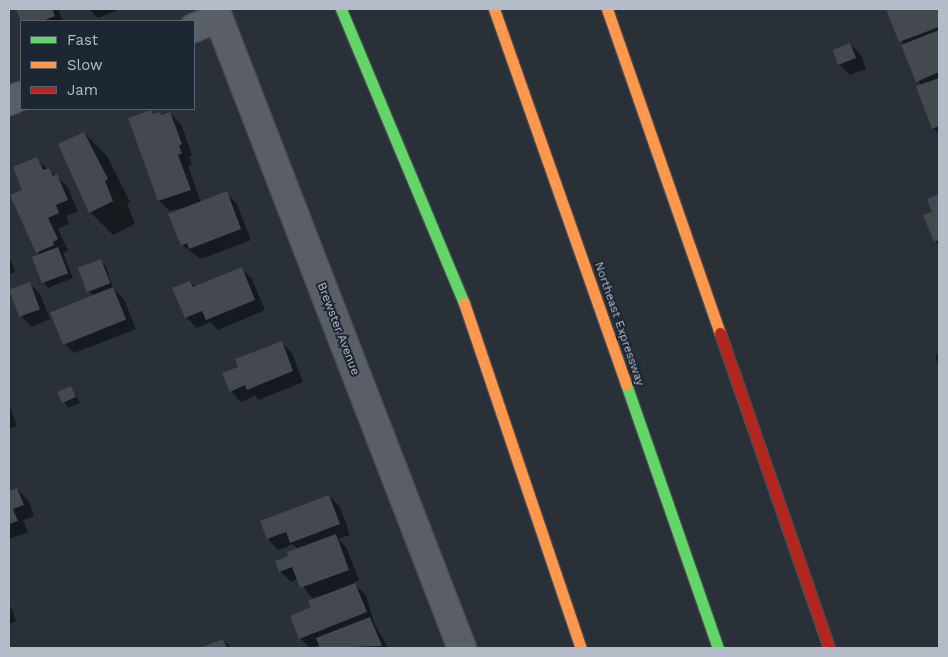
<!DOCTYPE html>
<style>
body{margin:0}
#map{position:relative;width:948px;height:657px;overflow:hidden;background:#2a3038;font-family:"Work Sans",sans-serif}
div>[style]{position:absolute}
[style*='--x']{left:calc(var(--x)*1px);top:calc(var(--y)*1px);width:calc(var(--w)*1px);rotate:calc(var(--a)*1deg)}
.shadow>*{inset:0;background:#0007}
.building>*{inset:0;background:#444950;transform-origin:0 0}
.roads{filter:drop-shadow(1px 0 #484c53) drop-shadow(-1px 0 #484c53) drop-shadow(0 1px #484c53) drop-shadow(0 -1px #484c53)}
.street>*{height:28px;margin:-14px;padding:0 14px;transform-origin:14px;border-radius:14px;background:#5a5e66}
.fast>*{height:11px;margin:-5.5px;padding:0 5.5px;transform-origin:5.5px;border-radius:5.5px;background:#63d668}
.slow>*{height:11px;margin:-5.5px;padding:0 5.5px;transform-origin:5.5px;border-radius:5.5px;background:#ff974d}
.jam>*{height:11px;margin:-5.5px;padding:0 5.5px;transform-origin:5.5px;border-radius:5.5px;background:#b3261e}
span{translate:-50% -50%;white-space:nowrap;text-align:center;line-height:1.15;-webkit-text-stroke:4px #1d2633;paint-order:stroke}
.street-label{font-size:12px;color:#b4bcc9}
.frame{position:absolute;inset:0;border:10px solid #b4bcc9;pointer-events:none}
.legend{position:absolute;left:20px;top:20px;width:175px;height:90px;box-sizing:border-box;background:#1d2633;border:1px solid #59626f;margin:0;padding:6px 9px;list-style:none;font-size:15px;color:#b4bcc9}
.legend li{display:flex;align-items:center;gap:10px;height:25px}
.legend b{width:25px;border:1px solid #59626f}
</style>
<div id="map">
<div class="shadow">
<div style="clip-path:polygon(17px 9px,58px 9px,63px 21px,22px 21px)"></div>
<div style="clip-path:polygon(89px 9px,121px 9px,98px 18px)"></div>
<div style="clip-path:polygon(888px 9px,939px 9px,939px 134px,933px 128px,921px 86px)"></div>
<div style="clip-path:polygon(850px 44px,861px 55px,866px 69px,850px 75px,839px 64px)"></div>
<div style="clip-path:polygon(151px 112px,154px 115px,170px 113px,181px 124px,192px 155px,189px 157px,192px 164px,188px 166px,201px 203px,226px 193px,237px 204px,251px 240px,201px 259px,182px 245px,198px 204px,170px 211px,159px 201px)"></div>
<div style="clip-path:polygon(84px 133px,107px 156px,130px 202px,127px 204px,135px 224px,113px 235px,90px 212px)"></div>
<div style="clip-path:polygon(36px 159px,67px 186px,78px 211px,66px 216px,69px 224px,58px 229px,68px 250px,63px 253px,73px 278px,48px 288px,43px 282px,40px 255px,12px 196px,24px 190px)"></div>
<div style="clip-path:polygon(939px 195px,939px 246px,935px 241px,934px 212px,929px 199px)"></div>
<div style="clip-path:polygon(9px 255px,15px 272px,9px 274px)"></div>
<div style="clip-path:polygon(100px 260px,106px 266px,113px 289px,124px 299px,136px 329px,74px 353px,63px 342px,94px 296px,89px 291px)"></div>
<div style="clip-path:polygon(241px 268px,252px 279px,265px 310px,218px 330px,210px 322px,197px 328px,186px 317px,190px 282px,195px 287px)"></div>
<div style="clip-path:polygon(29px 283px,40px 294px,50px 319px,32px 327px,21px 316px,11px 290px)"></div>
<div style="clip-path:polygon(281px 342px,292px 353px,303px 382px,259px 400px,255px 396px,241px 402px,231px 391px,240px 368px)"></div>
<div style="clip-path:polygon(939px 354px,939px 367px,935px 356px)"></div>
<div style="clip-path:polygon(71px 387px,80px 403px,68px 408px,59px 392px)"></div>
<div style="clip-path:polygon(9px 404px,17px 426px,9px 429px)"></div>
<div style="clip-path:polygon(17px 489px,28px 500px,34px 516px,23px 520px,28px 532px,9px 539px,9px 492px)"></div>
<div style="clip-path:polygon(329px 496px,340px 507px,350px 535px,338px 539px,346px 547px,359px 580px,353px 583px,366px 595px,374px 623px,388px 648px,321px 648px,320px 645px,310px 648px,300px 638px,313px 608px,332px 593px,312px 598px,298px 579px,291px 582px,280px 571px,298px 550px,293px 544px,278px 550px,268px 539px)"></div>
<div style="clip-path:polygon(9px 602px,16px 621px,9px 624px)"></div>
<div style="clip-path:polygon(223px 640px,231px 648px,203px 648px)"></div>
</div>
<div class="building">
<div style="clip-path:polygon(16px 9px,52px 9px,55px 16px,43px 21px,21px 21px)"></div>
<div style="clip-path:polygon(886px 9px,939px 9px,939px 27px,899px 42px)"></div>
<div style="clip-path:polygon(939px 30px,939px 72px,916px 82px,901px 45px)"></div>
<div style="left:850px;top:43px;width:16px;height:19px;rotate:68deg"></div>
<div style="clip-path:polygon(939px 78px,939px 126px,932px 129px,916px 86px)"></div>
<div style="clip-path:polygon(151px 110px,153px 114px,160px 112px,161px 115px,170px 112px,182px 144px,179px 146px,182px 153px,178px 155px,191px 190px,158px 201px,128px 118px)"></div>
<div style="clip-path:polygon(84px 132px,108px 179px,105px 181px,113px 201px,89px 213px,58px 144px)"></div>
<div style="clip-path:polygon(37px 157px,43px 170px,49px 168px,53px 176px,57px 174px,68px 200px,56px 205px,59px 213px,48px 218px,58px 239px,53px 242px,54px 245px,36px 253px,10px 195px,22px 190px,13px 167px)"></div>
<div style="clip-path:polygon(227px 191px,241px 229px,189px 249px,187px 243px,181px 246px,168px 214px)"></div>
<div style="clip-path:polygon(939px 194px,939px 240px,934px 242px,923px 215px,932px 212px,927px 199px)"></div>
<div style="left:58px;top:247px;width:28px;height:28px;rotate:69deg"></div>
<div style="left:101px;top:259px;width:26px;height:25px;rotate:69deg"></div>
<div style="clip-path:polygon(242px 267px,255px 300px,206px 320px,202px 311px,185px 318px,172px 288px,190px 281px,193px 287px)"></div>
<div style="left:30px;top:282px;width:29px;height:22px;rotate:70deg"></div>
<div style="left:113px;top:287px;width:35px;height:68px;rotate:68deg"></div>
<div style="clip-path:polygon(282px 341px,293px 371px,247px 390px,245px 385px,230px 392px,222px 373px,238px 367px,235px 359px)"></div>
<div style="left:71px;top:386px;width:12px;height:15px;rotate:66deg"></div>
<div style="clip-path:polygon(17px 488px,24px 505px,13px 509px,18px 521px,9px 524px,9px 491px)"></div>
<div style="clip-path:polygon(329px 495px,340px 524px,290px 543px,286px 532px,267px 539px,260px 521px)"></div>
<div style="clip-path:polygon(336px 534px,349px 570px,300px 588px,292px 567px,279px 572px,275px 561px,288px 556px,287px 552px)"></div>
<div style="clip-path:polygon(355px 583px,367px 612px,299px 639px,290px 616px,311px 607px,308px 601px)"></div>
<div style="clip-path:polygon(370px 617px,382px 646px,320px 648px,316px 638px)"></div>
<div style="clip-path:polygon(223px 639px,227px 648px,200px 648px)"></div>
</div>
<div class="roads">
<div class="street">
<div style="--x:215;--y:9;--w:685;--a:68.87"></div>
<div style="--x:194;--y:28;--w:26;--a:-23"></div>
<div style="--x:9;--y:101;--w:13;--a:-23"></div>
</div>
<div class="fast">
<div style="--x:341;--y:9;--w:319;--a:67.3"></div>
<div style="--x:626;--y:384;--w:280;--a:70.8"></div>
</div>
<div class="slow">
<div style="--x:494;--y:9;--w:398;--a:70.6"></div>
<div style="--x:607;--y:9;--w:343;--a:70.8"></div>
<div style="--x:464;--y:303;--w:364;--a:71.3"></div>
</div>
<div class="jam">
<div style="--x:720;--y:333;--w:333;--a:70.9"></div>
</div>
</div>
<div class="street-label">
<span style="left:619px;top:324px;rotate:71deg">Northeast Expressway</span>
<span style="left:338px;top:329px;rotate:69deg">Brewster Avenue</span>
</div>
<div class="frame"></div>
<ul class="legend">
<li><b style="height:6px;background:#63d668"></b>Fast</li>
<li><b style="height:6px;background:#ff974d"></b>Slow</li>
<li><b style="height:6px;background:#b3261e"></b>Jam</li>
</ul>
</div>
